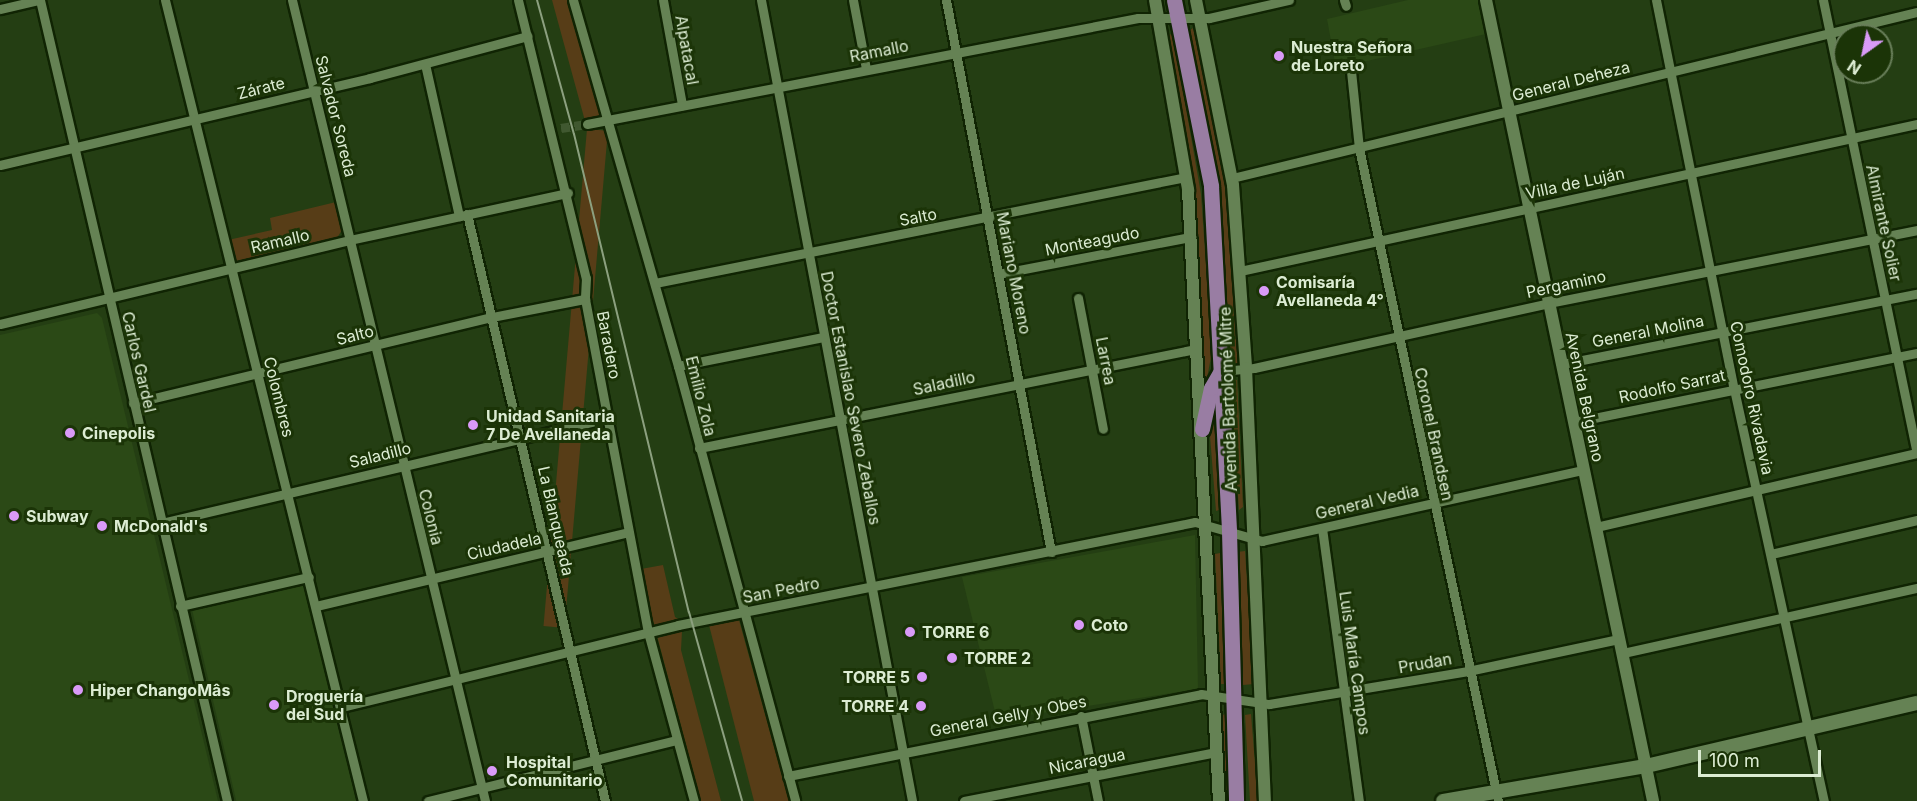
<!DOCTYPE html>
<meta charset="utf-8">
<style>
body{margin:0}
#map{position:relative;width:1917px;height:801px;overflow:hidden;background:#243e13;font-family:Inter,sans-serif}
div>[style]{position:absolute}
[style*='--x']{left:calc(var(--x)*1px);top:calc(var(--y)*1px);width:calc(var(--w)*1px);rotate:calc(var(--a)*1deg)}
.built>*{inset:0;background:#2b4916;transform-origin:0 0}
.green>*{inset:0;background:#573d17;transform-origin:0 0}
.minor-tunnel>*{height:9px;margin-top:-4.5px;transform-origin:0;background:repeating-linear-gradient(90deg,#405830 0 9px,transparent 0 13.5px)}
.roads{filter:drop-shadow(2px 0 #102403) drop-shadow(-2px 0 #102403) drop-shadow(0 2px #102403) drop-shadow(0 -2px #102403)}
.minor>*{height:9px;margin:-4.5px;padding:0 4.5px;transform-origin:4.5px;border-radius:4.5px;background:#658254}
.tertiary>*{height:12px;margin:-6px;padding:0 6px;transform-origin:6px;border-radius:6px;background:#658254}
.secondary>*{height:14px;margin:-7px;padding:0 7px;transform-origin:7px;border-radius:7px;background:#658254}
.primary>*{height:15px;margin:-7.5px;padding:0 7.5px;transform-origin:7.5px;border-radius:7.5px;background:#997da3}
.rail>*{height:2px;margin:-1px;padding:0 1px;transform-origin:1px;border-radius:1px;background:#8ca07f}
.dots>*{width:16px;height:16px;translate:-50% -50%;box-sizing:border-box;border:3px solid #1b3407;border-radius:50%}
span{translate:-50% -50%;white-space:nowrap;text-align:center;line-height:1.15;-webkit-text-stroke:6px #1b3407;paint-order:stroke}
.poi-label{font-size:16px;color:#dcecd3;font-weight:700}
.left{translate:0 -50%;text-align:left}
.right{translate:-100% -50%;text-align:right}
.street-label{font-size:16px;color:#dcecd3}
.north{position:absolute;left:1833px;top:24px;width:60px;height:60px;box-sizing:border-box;background:#1b3407;border:2px solid #687e59;border-radius:50%;rotate:213deg;font-size:16px;font-weight:700;line-height:24px;text-align:center;color:#dcecd3}
.north::after{content:'';display:block;margin:auto;width:21px;height:27px;background:#d99af7;clip-path:polygon(50% 0,100% 100%,50% 72%,0 100%)}
.scale{position:absolute;left:1698px;top:750px;width:123px;height:27px;box-sizing:border-box;border:3px solid #dcecd3;border-top:0;padding-left:8px;font-size:18px;line-height:21px;white-space:nowrap;color:#dcecd3;-webkit-text-stroke:4px #1b3407;paint-order:stroke}
</style>
<div id="map">
<div class="built">
<div style="clip-path:polygon(1408px 0,1478px 0,1486px 34px,1336px 68px,1327px 19px)"></div>
<div style="clip-path:polygon(97px 313px,102px 318px,218px 801px,0 801px,0 335px)"></div>
<div style="clip-path:polygon(1195px 535px,1198px 689px,997px 720px,962px 577px)"></div>
<div style="left:306px;top:583px;width:224px;height:117px;rotate:77deg"></div>
</div>
<div class="green">
<div style="clip-path:polygon(552px 0,568px 0,603px 115px,585px 121px)"></div>
<div style="clip-path:polygon(1193px 28px,1226px 177px,1240px 363px,1231px 364px,1219px 177px,1189px 31px)"></div>
<div style="clip-path:polygon(1173px 34px,1201px 194px,1212px 352px,1204px 394px,1166px 35px)"></div>
<div style="left:587px;top:129px;width:21px;height:499px;rotate:5deg"></div>
<div style="clip-path:polygon(336px 202px,342px 230px,337px 238px,237px 261px,232px 258px,228px 240px,272px 230px,270px 218px)"></div>
<div style="clip-path:polygon(1230px 380px,1237px 380px,1243px 507px,1239px 510px)"></div>
<div style="clip-path:polygon(1215px 388px,1219px 510px,1216px 511px,1208px 411px)"></div>
<div style="clip-path:polygon(1245px 551px,1254px 684px,1243px 685px,1237px 552px)"></div>
<div style="clip-path:polygon(1220px 553px,1222px 607px,1226px 684px,1221px 684px,1215px 554px)"></div>
<div style="clip-path:polygon(663px 565px,675px 617px,680px 620px,654px 625px,641px 569px)"></div>
<div style="clip-path:polygon(739px 620px,789px 801px,754px 801px,709px 625px)"></div>
<div style="clip-path:polygon(682px 631px,681px 650px,721px 801px,701px 801px,657px 636px)"></div>
<div style="clip-path:polygon(1227px 712px,1230px 801px,1226px 801px,1222px 716px)"></div>
<div style="clip-path:polygon(1251px 714px,1258px 801px,1250px 801px,1245px 715px)"></div>
</div>
<div class="minor-tunnel">
<div style="--x:561;--y:128;--w:26;--a:-9"></div>
</div>
<div class="roads">
<div class="minor">
<div style="--x:40;--y:0;--w:823;--a:76.86"></div>
<div style="--x:165;--y:0;--w:825;--a:76.12"></div>
<div style="--x:292;--y:0;--w:824;--a:76.45"></div>
<div style="--x:518;--y:0;--w:286;--a:76.3"></div>
<div style="--x:586;--y:278;--w:21;--a:93"></div>
<div style="--x:585;--y:299;--w:339;--a:79.3"></div>
<div style="--x:648;--y:632;--w:175;--a:74.8"></div>
<div style="--x:573;--y:0;--w:381;--a:74"></div>
<div style="--x:678;--y:366;--w:450;--a:74.9"></div>
<div style="--x:663;--y:0;--w:107;--a:79.7"></div>
<div style="--x:761;--y:0;--w:815;--a:79.32"></div>
<div style="--x:853;--y:0;--w:70;--a:79.3"></div>
<div style="--x:946;--y:0;--w:562;--a:79.23"></div>
<div style="--x:1344;--y:0;--w:6;--a:72"></div>
<div style="--x:1656;--y:0;--w:397;--a:78.7"></div>
<div style="--x:1734;--y:389;--w:422;--a:77.7"></div>
<div style="--x:1823;--y:0;--w:462;--a:78.3"></div>
<div style="--x:0;--y:9;--w:40;--a:-13"></div>
<div style="--x:425;--y:64;--w:156;--a:77.4"></div>
<div style="--x:1351;--y:71;--w:77;--a:84.1"></div>
<div style="--x:1359;--y:148;--w:668;--a:77.98"></div>
<div style="--x:587;--y:124;--w:561;--a:-10.89"></div>
<div style="--x:1138;--y:18;--w:71;--a:0"></div>
<div style="--x:1209;--y:18;--w:82;--a:-12.7"></div>
<div style="--x:0;--y:165;--w:380;--a:-13.2"></div>
<div style="--x:370;--y:78;--w:163;--a:-14.9"></div>
<div style="--x:1232;--y:178;--w:705;--a:-13.62"></div>
<div style="--x:467;--y:214;--w:603;--a:76.77"></div>
<div style="--x:1240;--y:271;--w:693;--a:-12.25"></div>
<div style="--x:998;--y:274;--w:197;--a:-10.9"></div>
<div style="--x:655;--y:283;--w:541;--a:-11.29"></div>
<div style="--x:1078;--y:298;--w:133;--a:79.2"></div>
<div style="--x:0;--y:324;--w:360;--a:-13.5"></div>
<div style="--x:350;--y:240;--w:223;--a:-12.2"></div>
<div style="--x:1562;--y:364;--w:362;--a:-11.2"></div>
<div style="--x:678;--y:366;--w:148;--a:-11.3"></div>
<div style="--x:1221;--y:371;--w:33;--a:-5"></div>
<div style="--x:1254;--y:368;--w:302;--a:-12.4"></div>
<div style="--x:1549;--y:303;--w:375;--a:-11.2"></div>
<div style="--x:133;--y:403;--w:369;--a:-13.5"></div>
<div style="--x:492;--y:317;--w:95;--a:-11"></div>
<div style="--x:1574;--y:422;--w:350;--a:-11.4"></div>
<div style="--x:699;--y:448;--w:507;--a:-11.27"></div>
<div style="--x:161;--y:523;--w:458;--a:-13.2"></div>
<div style="--x:1596;--y:527;--w:329;--a:-13"></div>
<div style="--x:1322;--y:528;--w:275;--a:82.3"></div>
<div style="--x:1771;--y:554;--w:150;--a:-13.1"></div>
<div style="--x:180;--y:606;--w:132;--a:-12.7"></div>
<div style="--x:316;--y:606;--w:321;--a:-13.3"></div>
<div style="--x:1623;--y:653;--w:301;--a:-12.5"></div>
<div style="--x:342;--y:707;--w:346;--a:-13.7"></div>
<div style="--x:678;--y:625;--w:527;--a:-11.27"></div>
<div style="--x:1195;--y:522;--w:70;--a:15.8"></div>
<div style="--x:1262;--y:541;--w:329;--a:-12.5"></div>
<div style="--x:1081;--y:716;--w:87;--a:78.7"></div>
<div style="--x:788;--y:776;--w:421;--a:-11.2"></div>
<div style="--x:1201;--y:694;--w:69;--a:8.4"></div>
<div style="--x:1269;--y:704;--w:202;--a:-9.4"></div>
<div style="--x:1468;--y:671;--w:154;--a:-12"></div>
<div style="--x:428;--y:801;--w:256;--a:-13.8"></div>
<div style="--x:964;--y:801;--w:257;--a:-11"></div>
</div>
<div class="tertiary">
<div style="--x:1155;--y:0;--w:193;--a:80.1"></div>
<div style="--x:1188;--y:190;--w:612;--a:87.1"></div>
<div style="--x:1196;--y:0;--w:189;--a:78.7"></div>
<div style="--x:1233;--y:185;--w:183;--a:85.9"></div>
<div style="--x:1246;--y:368;--w:433;--a:87.5"></div>
<div style="--x:1486;--y:0;--w:818;--a:78.22"></div>
</div>
<div class="secondary">
<div style="--x:1443;--y:801;--w:206;--a:-9.8"></div>
<div style="--x:1646;--y:766;--w:278;--a:-13.1"></div>
</div>
<div class="primary">
<div style="--x:1174;--y:0;--w:190;--a:78.7"></div>
<div style="--x:1211;--y:186;--w:345;--a:87"></div>
<div style="--x:1229;--y:531;--w:270;--a:88.5"></div>
<div style="--x:1202;--y:429;--w:42;--a:-77.6"></div>
<div style="--x:1211;--y:388;--w:20;--a:-60"></div>
</div>
</div>
<div class="rail">
<div style="--x:537;--y:0;--w:139;--a:74.6"></div>
<div style="--x:574;--y:134;--w:492;--a:76.5"></div>
<div style="--x:689;--y:612;--w:196;--a:74.3"></div>
</div>
<div class="dots">
<div style="left:1279px;top:56px;background:#d99af7"></div>
<div style="left:1264px;top:291px;background:#d99af7"></div>
<div style="left:473px;top:425px;background:#d99af7"></div>
<div style="left:70px;top:433px;background:#d99af7"></div>
<div style="left:14px;top:516px;background:#d99af7"></div>
<div style="left:102px;top:526px;background:#d99af7"></div>
<div style="left:1079px;top:625px;background:#d99af7"></div>
<div style="left:910px;top:632px;background:#d99af7"></div>
<div style="left:952px;top:658px;background:#d99af7"></div>
<div style="left:922px;top:677px;background:#d99af7"></div>
<div style="left:78px;top:690px;background:#d99af7"></div>
<div style="left:274px;top:705px;background:#d99af7"></div>
<div style="left:921px;top:706px;background:#d99af7"></div>
<div style="left:492px;top:771px;background:#d99af7"></div>
</div>
<div class="poi-label">
<span class="left" style="left:1291px;top:56px">Nuestra Señora<br>de Loreto</span>
<span class="left" style="left:1276px;top:291px">Comisaría<br>Avellaneda 4°</span>
<span class="left" style="left:486px;top:425px">Unidad Sanitaria<br>7 De Avellaneda</span>
<span class="left" style="left:82px;top:433px">Cinepolis</span>
<span class="left" style="left:26px;top:516px">Subway</span>
<span class="left" style="left:114px;top:526px">McDonald's</span>
<span class="left" style="left:1091px;top:625px">Coto</span>
<span class="left" style="left:922px;top:632px">TORRE 6</span>
<span class="left" style="left:964px;top:658px">TORRE 2</span>
<span class="right" style="left:910px;top:677px">TORRE 5</span>
<span class="left" style="left:90px;top:690px">Hiper ChangoMâs</span>
<span class="left" style="left:286px;top:705px">Droguería<br>del Sud</span>
<span class="right" style="left:909px;top:706px">TORRE 4</span>
<span class="left" style="left:506px;top:771px">Hospital<br>Comunitario</span>
</div>
<div class="street-label">
<span style="left:687px;top:50px;rotate:80deg">Alpatacal</span>
<span style="left:879px;top:51px;rotate:-11deg">Ramallo</span>
<span style="left:1571px;top:81px;rotate:-14deg">General Deheza</span>
<span style="left:261px;top:88px;rotate:-14deg">Zárate</span>
<span style="left:336px;top:116px;rotate:76deg">Salvador Soreda</span>
<span style="left:1575px;top:183px;rotate:-12deg">Villa de Luján</span>
<span style="left:918px;top:217px;rotate:-11deg">Salto</span>
<span style="left:1884px;top:223px;rotate:78deg">Almirante Solier</span>
<span style="left:280px;top:241px;rotate:-13deg">Ramallo</span>
<span style="left:1092px;top:241px;rotate:-11deg">Monteagudo</span>
<span style="left:1014px;top:273px;rotate:79deg">Mariano Moreno</span>
<span style="left:1566px;top:284px;rotate:-12deg">Pergamino</span>
<span style="left:1648px;top:331px;rotate:-11deg">General Molina</span>
<span style="left:355px;top:335px;rotate:-14deg">Salto</span>
<span style="left:609px;top:345px;rotate:79deg">Baradero</span>
<span style="left:1106px;top:361px;rotate:79deg">Larrea</span>
<span style="left:139px;top:362px;rotate:77deg">Carlos Gardel</span>
<span style="left:944px;top:383px;rotate:-12deg">Saladillo</span>
<span style="left:1672px;top:386px;rotate:-12deg">Rodolfo Sarrat</span>
<span style="left:701px;top:396px;rotate:76deg">Emilio Zola</span>
<span style="left:279px;top:397px;rotate:76deg">Colombres</span>
<span style="left:1585px;top:397px;rotate:78deg">Avenida Belgrano</span>
<span style="left:851px;top:398px;rotate:79deg">Doctor Estanislao Severo Zeballos</span>
<span style="left:1752px;top:398px;rotate:78deg">Comodoro Rivadavia</span>
<span style="left:1228px;top:399px;rotate:-92deg">Avenida Bartolomé Mitre</span>
<span style="left:1434px;top:434px;rotate:78deg">Coronel Brandsen</span>
<span style="left:380px;top:455px;rotate:-14deg">Saladillo</span>
<span style="left:1367px;top:502px;rotate:-13deg">General Vedia</span>
<span style="left:431px;top:517px;rotate:76deg">Colonia</span>
<span style="left:556px;top:521px;rotate:77deg">La Blanqueada</span>
<span style="left:504px;top:546px;rotate:-13deg">Ciudadela</span>
<span style="left:781px;top:590px;rotate:-11deg">San Pedro</span>
<span style="left:1355px;top:663px;rotate:82deg">Luis María Campos</span>
<span style="left:1425px;top:663px;rotate:-10deg">Prudan</span>
<span style="left:1008px;top:716px;rotate:-11deg">General Gelly y Obes</span>
<span style="left:1087px;top:761px;rotate:-11deg">Nicaragua</span>
</div>
<div class="north">N</div>
<div class="scale">100 m</div>
</div>
